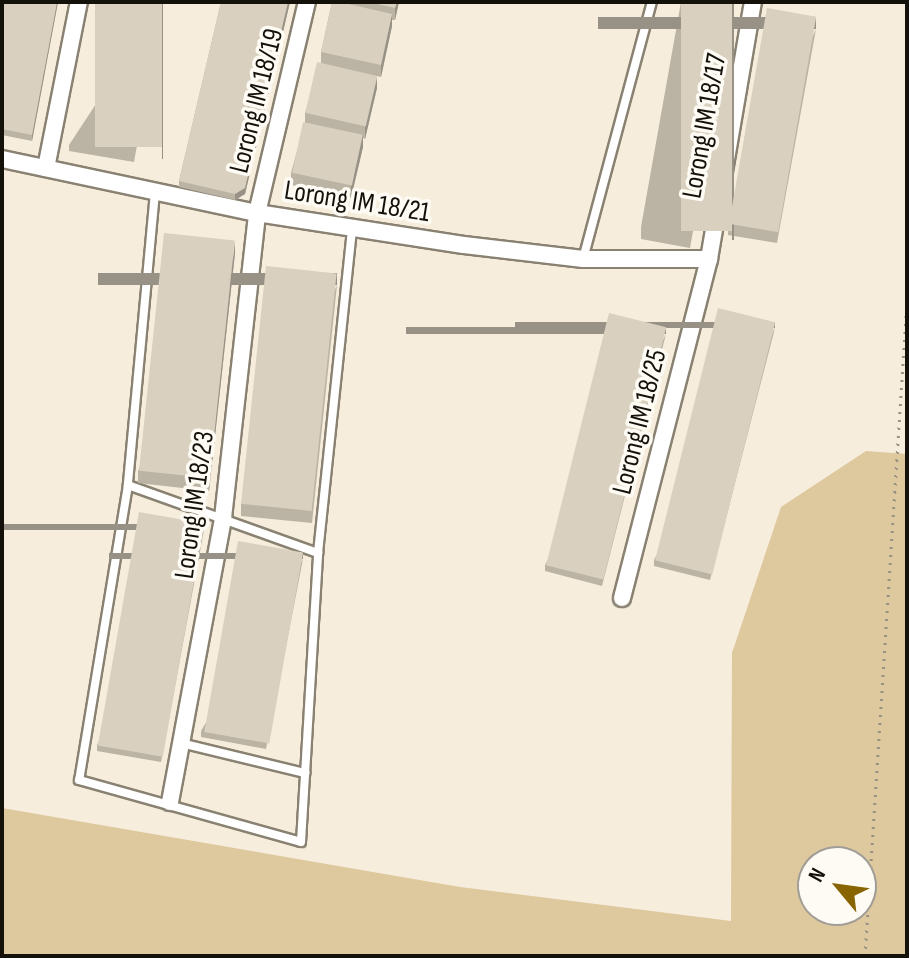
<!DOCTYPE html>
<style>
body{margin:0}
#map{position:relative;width:909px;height:958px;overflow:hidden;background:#f6eddc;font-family:"Sofia Sans Condensed",sans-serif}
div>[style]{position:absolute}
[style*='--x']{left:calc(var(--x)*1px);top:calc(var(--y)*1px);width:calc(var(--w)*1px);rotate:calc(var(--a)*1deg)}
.green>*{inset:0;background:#dec89d}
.path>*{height:3px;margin-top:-1.5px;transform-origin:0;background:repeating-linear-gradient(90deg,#979184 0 2px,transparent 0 8px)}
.roads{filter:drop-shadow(2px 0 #898171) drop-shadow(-2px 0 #898171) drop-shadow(0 2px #898171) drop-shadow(0 -2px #898171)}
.lane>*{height:8px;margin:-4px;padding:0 4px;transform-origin:4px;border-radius:4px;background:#fff}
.street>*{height:16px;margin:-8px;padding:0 8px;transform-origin:8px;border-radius:8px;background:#fff}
.wall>*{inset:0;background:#bbb3a4}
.shaded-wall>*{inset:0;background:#989286;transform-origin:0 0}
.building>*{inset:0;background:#d9d0bf;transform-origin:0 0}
span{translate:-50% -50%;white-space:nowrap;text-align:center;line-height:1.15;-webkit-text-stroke:7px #fefbf4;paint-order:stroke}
.street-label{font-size:28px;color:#14110b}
.frame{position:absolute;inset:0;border:4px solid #14110b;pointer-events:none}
.north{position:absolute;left:797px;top:846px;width:80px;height:80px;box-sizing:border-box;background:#fefbf4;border:2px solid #a09d97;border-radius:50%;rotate:299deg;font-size:22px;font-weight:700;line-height:32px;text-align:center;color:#14110b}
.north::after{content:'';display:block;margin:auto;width:28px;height:36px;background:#896502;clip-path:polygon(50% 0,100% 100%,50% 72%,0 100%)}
</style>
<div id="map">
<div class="green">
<div style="clip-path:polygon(evenodd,866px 451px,907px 454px,907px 956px,2px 956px,2px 808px,460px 887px,731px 921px,732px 653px,781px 507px,866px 451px,813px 862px,861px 862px,861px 910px,813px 910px,813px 862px)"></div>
</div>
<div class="path">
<div style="--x:865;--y:956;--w:656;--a:-86.33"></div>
</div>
<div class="roads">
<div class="lane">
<div style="--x:155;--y:192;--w:294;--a:95.3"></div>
<div style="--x:128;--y:485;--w:299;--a:99.4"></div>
<div style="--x:79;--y:780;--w:230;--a:15.6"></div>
<div style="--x:301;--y:842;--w:289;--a:-86.6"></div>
<div style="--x:318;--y:553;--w:327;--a:-84"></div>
<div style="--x:583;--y:259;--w:266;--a:-75"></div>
<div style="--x:128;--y:485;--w:202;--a:19.7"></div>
<div style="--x:181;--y:743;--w:128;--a:13.6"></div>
</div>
<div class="street">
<div style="--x:2;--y:159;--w:261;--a:12"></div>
<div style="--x:257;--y:213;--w:209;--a:8.8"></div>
<div style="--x:464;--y:245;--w:120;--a:6.7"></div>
<div style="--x:583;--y:259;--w:126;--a:0"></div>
<div style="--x:46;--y:168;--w:169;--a:-78.8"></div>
<div style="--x:622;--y:598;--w:350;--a:-75.6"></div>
<div style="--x:709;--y:259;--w:261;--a:-80.3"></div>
<div style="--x:170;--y:802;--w:289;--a:-79.4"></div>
<div style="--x:223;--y:518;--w:307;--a:-83.6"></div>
<div style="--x:257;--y:213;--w:217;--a:-76.7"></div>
</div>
</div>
<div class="wall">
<div style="clip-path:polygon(2px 2px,58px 2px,32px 141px,2px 135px)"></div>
<div style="clip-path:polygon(163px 2px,134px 162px,69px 151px,69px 145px)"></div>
<div style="clip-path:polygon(221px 2px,290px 2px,245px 194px,235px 200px,179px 187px,179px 181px)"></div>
<div style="clip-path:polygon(332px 2px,399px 2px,395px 20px,392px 20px,392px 26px,381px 77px,377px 76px,377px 88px,365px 139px,363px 138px,363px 147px,351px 198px,291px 185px,291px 173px,305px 122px,305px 113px,321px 63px,321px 52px)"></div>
<div style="clip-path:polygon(681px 2px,734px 2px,690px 248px,641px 239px,641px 227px)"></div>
<div style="clip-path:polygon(816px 29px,777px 243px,728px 235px,728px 223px)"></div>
<div style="clip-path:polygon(235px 253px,209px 491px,138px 483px,138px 471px)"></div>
<div style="clip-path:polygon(337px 285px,312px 523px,241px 516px,241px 504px)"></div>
<div style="clip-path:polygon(775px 328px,710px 580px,654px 566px,654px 560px)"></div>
<div style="clip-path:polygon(666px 334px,602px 586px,545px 571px,545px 565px)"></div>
<div style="clip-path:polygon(204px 530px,161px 762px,97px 751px,97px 745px)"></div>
<div style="clip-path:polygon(303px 559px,266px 749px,201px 737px,201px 731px)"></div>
</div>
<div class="shaded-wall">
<div style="clip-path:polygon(57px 2px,58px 2px,32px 141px,32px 135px)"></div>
<div style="left:162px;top:2px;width:1px;height:157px"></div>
<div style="clip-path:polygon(288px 2px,290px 2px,245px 194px,235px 200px,235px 194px)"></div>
<div style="clip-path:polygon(397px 2px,399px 2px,395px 20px,395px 8px)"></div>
<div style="left:732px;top:2px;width:2px;height:238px"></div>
<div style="clip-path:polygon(392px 14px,392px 26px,381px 77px,381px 65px)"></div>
<div style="left:816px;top:17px;width:12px;height:218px;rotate:90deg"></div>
<div style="clip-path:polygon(377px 76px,377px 88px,365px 139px,365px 127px)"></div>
<div style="clip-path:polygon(363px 135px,363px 147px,351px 198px,351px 186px)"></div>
<div style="clip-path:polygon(235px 241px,235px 253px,209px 491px,209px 478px)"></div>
<div style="left:337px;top:273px;width:12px;height:239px;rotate:90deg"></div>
<div style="left:775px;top:322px;width:6px;height:260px;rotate:90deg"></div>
<div style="left:666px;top:327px;width:7px;height:260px;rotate:90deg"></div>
<div style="left:204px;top:524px;width:6px;height:236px;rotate:90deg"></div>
<div style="left:303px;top:553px;width:6px;height:194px;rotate:90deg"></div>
</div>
<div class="building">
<div style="clip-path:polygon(2px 2px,57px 2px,32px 135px,2px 129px)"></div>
<div style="left:95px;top:2px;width:67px;height:145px"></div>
<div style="clip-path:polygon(221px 2px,288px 2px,245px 188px,235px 194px,179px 181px)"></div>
<div style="clip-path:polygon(332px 2px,340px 2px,392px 14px,381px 65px,321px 52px)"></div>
<div style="clip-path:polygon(368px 2px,397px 2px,395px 8px)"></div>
<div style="left:681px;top:2px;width:51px;height:229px"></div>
<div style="left:767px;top:8px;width:50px;height:219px;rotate:10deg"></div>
<div style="left:317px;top:62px;width:62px;height:52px;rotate:13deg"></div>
<div style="left:303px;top:122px;width:61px;height:52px;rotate:12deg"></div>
<div style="left:164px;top:233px;width:71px;height:239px;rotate:6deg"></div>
<div style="left:266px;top:266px;width:71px;height:239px;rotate:6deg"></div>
<div style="left:718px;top:308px;width:59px;height:260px;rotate:14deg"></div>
<div style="left:609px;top:313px;width:59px;height:260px;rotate:14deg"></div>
<div style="left:139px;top:512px;width:66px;height:237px;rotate:10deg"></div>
<div style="left:238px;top:541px;width:66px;height:194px;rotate:10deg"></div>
</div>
<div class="street-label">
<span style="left:257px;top:101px;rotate:-76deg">Lorong IM 18/19</span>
<span style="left:705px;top:126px;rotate:-80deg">Lorong IM 18/17</span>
<span style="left:357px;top:202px;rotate:9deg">Lorong IM 18/21</span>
<span style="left:640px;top:422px;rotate:-76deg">Lorong IM 18/25</span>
<span style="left:195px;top:505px;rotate:-82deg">Lorong IM 18/23</span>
</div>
<div class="frame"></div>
<div class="north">N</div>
</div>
